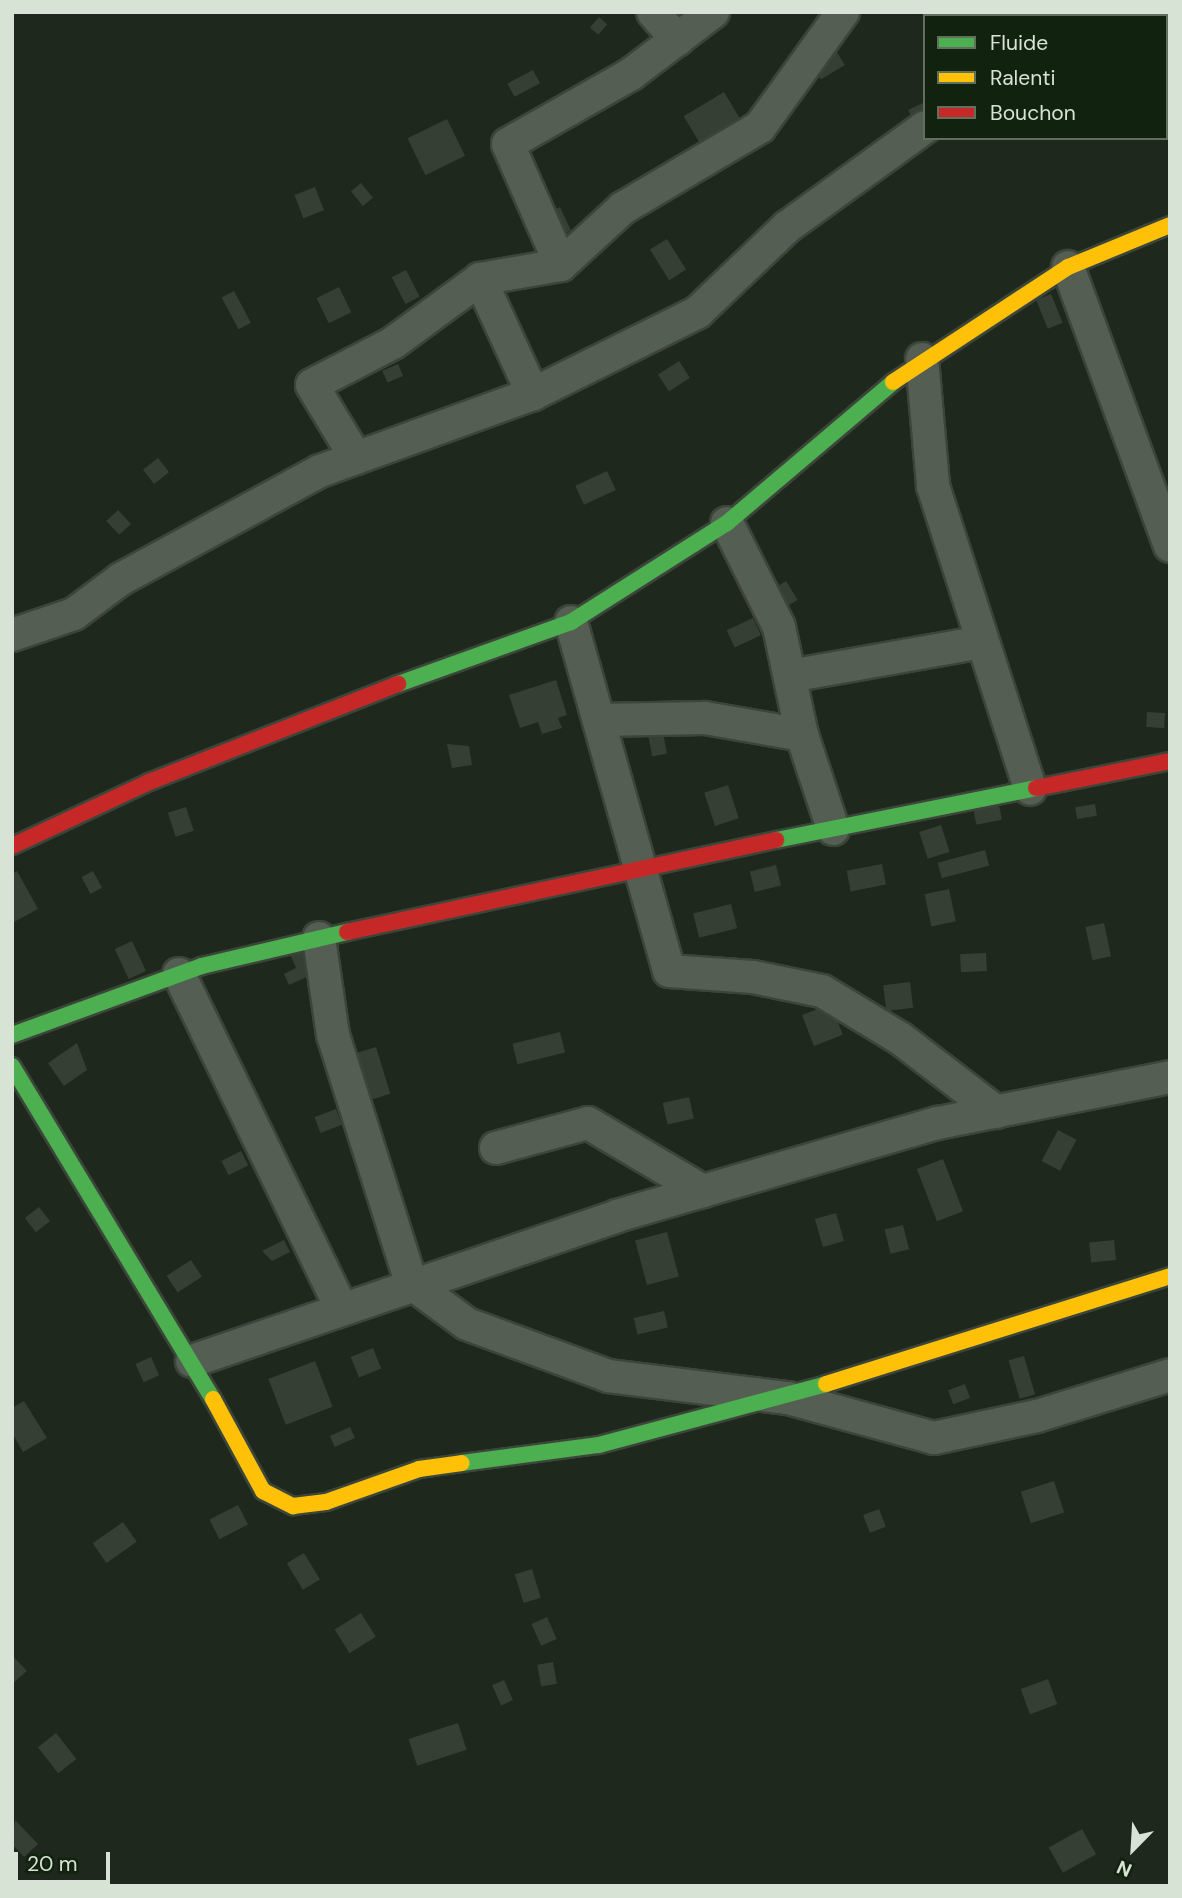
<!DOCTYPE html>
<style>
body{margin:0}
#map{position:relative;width:1182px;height:1898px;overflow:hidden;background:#1e281c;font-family:"DM Sans",sans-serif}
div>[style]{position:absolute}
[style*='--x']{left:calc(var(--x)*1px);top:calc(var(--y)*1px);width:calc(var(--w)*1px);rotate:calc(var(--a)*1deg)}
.building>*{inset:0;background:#363f34;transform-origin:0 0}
.roads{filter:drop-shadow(2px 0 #3c453a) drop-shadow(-2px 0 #3c453a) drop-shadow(0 2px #3c453a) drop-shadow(0 -2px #3c453a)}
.street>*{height:32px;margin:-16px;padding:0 16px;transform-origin:16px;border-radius:16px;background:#545e53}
.fast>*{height:16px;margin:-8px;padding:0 8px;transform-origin:8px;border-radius:8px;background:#4caf50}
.slow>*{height:16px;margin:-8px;padding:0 8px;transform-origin:8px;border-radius:8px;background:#ffc107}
.jam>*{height:16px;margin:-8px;padding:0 8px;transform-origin:8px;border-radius:8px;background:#c62828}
span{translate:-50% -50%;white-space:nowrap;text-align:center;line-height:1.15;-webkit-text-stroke:5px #11220f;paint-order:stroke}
.frame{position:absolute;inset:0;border:14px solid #d7e3d5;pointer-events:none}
.legend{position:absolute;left:923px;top:14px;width:245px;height:126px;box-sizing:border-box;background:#11220f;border:2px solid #606f5e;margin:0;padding:9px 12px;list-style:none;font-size:21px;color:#d7e3d5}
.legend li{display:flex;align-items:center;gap:14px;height:35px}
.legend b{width:35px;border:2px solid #606f5e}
.north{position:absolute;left:1098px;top:1814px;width:70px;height:70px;-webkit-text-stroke:5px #11220f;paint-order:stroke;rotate:204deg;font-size:19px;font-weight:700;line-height:28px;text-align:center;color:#d7e3d5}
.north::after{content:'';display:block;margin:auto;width:24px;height:32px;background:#d7e3d5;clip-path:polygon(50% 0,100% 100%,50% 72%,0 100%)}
.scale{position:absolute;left:14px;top:1852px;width:96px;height:32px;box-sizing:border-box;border:4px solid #d7e3d5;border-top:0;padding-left:9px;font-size:21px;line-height:24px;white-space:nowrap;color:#d7e3d5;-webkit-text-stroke:5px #11220f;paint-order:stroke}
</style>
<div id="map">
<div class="building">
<div style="left:599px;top:17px;width:11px;height:14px;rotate:41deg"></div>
<div style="left:834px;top:47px;width:21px;height:28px;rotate:59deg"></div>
<div style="left:533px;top:70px;width:15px;height:29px;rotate:62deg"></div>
<div style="left:724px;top:92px;width:33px;height:47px;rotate:59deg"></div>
<div style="clip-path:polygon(925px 102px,925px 118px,914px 121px,908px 110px)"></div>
<div style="left:447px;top:119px;width:41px;height:44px;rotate:64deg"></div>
<div style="left:361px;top:183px;width:19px;height:13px;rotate:51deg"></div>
<div style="left:315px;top:187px;width:25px;height:22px;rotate:69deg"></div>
<div style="left:560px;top:207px;width:26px;height:12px;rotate:65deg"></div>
<div style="left:667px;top:239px;width:36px;height:20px;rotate:58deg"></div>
<div style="left:406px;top:270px;width:30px;height:16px;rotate:63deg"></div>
<div style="left:339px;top:287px;width:28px;height:25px;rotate:64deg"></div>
<div style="left:234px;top:291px;width:36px;height:14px;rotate:62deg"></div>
<div style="left:1051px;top:294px;width:31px;height:16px;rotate:68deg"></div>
<div style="left:679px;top:361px;width:20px;height:25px;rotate:57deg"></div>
<div style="left:398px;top:364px;width:13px;height:17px;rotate:67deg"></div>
<div style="left:158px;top:458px;width:18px;height:19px;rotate:52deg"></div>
<div style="left:607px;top:471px;width:21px;height:35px;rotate:65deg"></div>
<div style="left:118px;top:510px;width:19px;height:16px;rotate:47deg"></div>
<div style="left:786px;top:581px;width:22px;height:16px;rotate:58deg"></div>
<div style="left:753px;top:618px;width:19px;height:29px;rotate:65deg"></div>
<div style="clip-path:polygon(556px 680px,567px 715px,558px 718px,562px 728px,542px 734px,538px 722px,520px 728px,509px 695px)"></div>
<div style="left:1147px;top:712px;width:18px;height:15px;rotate:3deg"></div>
<div style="left:663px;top:733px;width:21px;height:15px;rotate:79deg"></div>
<div style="clip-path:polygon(447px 744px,469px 746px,472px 765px,452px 768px)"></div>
<div style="left:728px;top:785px;width:35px;height:25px;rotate:72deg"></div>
<div style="left:1095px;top:804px;width:12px;height:20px;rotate:81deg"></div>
<div style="left:999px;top:805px;width:15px;height:26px;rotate:79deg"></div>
<div style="left:186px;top:807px;width:25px;height:19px;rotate:72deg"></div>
<div style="left:941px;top:825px;width:28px;height:23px;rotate:72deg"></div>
<div style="left:985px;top:850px;width:16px;height:49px;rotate:75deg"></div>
<div style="left:882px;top:864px;width:21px;height:36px;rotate:79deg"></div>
<div style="left:776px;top:865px;width:21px;height:27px;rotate:76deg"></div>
<div style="clip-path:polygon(17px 871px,38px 909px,14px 922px,12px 874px)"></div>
<div style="left:93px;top:871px;width:19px;height:13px;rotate:62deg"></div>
<div style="left:949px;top:889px;width:33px;height:25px;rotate:78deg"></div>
<div style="left:731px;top:904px;width:25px;height:39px;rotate:76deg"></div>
<div style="left:1104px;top:923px;width:34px;height:19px;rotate:78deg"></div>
<div style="left:132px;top:941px;width:33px;height:19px;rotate:65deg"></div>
<div style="clip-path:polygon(301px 949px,315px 973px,289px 985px,284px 974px,296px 968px,290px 954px)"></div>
<div style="left:986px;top:953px;width:18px;height:26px;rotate:87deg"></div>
<div style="left:910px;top:982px;width:26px;height:27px;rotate:83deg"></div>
<div style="left:831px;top:1004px;width:33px;height:31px;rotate:69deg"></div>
<div style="left:560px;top:1032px;width:21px;height:49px;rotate:76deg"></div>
<div style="clip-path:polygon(77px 1043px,87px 1070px,64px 1086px,48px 1063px)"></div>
<div style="left:376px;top:1047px;width:49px;height:33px;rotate:73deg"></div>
<div style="left:689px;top:1097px;width:22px;height:27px;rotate:77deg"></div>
<div style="left:336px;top:1109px;width:17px;height:23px;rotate:69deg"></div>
<div style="left:1058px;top:1130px;width:21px;height:35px;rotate:28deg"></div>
<div style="left:241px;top:1151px;width:16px;height:22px;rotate:63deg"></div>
<div style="left:943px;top:1159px;width:56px;height:28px;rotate:69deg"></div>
<div style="left:39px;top:1207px;width:18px;height:18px;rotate:52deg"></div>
<div style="left:836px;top:1213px;width:29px;height:22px;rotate:74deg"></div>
<div style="left:903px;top:1225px;width:25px;height:19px;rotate:76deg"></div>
<div style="left:667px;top:1232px;width:46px;height:33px;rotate:75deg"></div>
<div style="clip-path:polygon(284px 1240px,290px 1252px,272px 1261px,262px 1251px)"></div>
<div style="left:1114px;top:1240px;width:20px;height:25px;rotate:84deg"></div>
<div style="left:191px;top:1260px;width:20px;height:29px;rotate:57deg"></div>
<div style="left:664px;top:1311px;width:17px;height:31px;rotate:77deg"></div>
<div style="left:373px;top:1348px;width:22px;height:24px;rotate:68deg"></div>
<div style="left:1024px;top:1356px;width:40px;height:16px;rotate:74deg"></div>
<div style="left:151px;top:1357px;width:20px;height:17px;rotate:66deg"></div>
<div style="left:315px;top:1361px;width:49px;height:50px;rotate:69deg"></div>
<div style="left:965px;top:1384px;width:15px;height:18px;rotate:70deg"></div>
<div style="clip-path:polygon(24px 1401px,47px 1438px,23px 1452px,12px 1433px,12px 1408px)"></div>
<div style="left:350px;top:1427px;width:12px;height:22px;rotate:66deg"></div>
<div style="left:1054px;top:1481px;width:33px;height:35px;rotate:72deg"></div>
<div style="left:238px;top:1505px;width:22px;height:32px;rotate:63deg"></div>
<div style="left:879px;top:1509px;width:19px;height:17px;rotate:69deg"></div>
<div style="left:123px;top:1522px;width:24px;height:37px;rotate:55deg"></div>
<div style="left:304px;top:1553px;width:31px;height:20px;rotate:59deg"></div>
<div style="left:532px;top:1569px;width:30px;height:18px;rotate:73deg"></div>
<div style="left:361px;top:1613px;width:28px;height:31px;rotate:58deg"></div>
<div style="left:547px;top:1617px;width:24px;height:17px;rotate:66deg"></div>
<div style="clip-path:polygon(12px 1655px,27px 1671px,12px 1684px)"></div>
<div style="left:553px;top:1662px;width:22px;height:16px;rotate:80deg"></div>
<div style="left:1048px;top:1679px;width:27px;height:29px;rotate:70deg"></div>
<div style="left:504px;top:1680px;width:22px;height:13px;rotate:66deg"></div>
<div style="left:458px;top:1723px;width:28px;height:52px;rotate:72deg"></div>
<div style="left:56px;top:1733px;width:33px;height:23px;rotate:52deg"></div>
<div style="clip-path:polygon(15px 1820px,38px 1844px,24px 1857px,12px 1844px)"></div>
<div style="left:1082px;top:1829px;width:29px;height:38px;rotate:61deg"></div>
</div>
<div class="roads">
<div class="street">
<div style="--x:653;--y:12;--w:37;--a:49"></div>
<div style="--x:1117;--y:16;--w:8;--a:-30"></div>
<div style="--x:561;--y:265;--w:132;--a:-113.7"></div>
<div style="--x:508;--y:144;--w:142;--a:-29.6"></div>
<div style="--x:631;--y:74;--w:103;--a:-37.1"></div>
<div style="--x:1068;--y:267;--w:297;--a:69.9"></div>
<div style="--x:480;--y:279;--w:127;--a:65.3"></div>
<div style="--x:922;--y:359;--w:127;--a:85"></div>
<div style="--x:933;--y:486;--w:318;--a:72.2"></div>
<div style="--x:356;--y:458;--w:85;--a:-121.1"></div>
<div style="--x:312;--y:385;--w:91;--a:-27.4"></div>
<div style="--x:393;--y:343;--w:108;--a:-36.3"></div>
<div style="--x:480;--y:279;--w:82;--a:-9.8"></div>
<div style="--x:561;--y:265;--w:84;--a:-42.6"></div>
<div style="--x:623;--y:208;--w:159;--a:-30.6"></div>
<div style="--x:760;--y:127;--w:142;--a:-54.2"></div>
<div style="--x:727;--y:523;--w:116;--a:63.4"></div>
<div style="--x:779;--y:627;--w:110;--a:78"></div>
<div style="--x:802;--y:735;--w:99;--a:71.7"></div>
<div style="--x:571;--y:622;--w:362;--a:74.3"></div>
<div style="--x:669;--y:971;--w:84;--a:4.1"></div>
<div style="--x:753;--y:977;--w:70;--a:11.5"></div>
<div style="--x:822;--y:991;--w:92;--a:31.3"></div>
<div style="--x:901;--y:1039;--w:120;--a:37.5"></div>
<div style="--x:12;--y:635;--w:65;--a:-18.7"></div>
<div style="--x:74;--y:614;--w:59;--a:-36.7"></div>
<div style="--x:121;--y:579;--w:226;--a:-28.5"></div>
<div style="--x:320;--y:471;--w:226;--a:-19.9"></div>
<div style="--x:533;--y:394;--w:184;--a:-26.4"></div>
<div style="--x:698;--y:312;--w:123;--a:-43.7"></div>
<div style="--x:787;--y:227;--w:170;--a:-35.9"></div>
<div style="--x:790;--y:676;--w:195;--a:-10"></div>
<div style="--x:600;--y:720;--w:105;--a:-1.1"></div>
<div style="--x:705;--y:718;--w:98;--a:9.9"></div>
<div style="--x:319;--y:938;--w:98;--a:81.8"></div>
<div style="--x:333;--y:1035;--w:260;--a:72.5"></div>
<div style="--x:411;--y:1283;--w:69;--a:36.2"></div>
<div style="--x:467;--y:1324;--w:150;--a:20.2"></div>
<div style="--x:608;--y:1376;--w:181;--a:7"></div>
<div style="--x:788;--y:1398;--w:151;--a:15.3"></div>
<div style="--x:934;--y:1438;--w:105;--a:-12.1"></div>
<div style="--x:1037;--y:1416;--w:139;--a:-17.1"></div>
<div style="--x:179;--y:974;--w:370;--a:64.1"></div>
<div style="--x:496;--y:1148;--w:95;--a:-15.2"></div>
<div style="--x:588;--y:1123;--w:134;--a:30.6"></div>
<div style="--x:192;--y:1361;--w:449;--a:-18.8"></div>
<div style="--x:617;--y:1216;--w:334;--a:-16.2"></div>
<div style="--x:938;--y:1123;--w:237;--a:-11.2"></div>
</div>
<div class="fast">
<div style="--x:398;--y:684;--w:184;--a:-19.7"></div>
<div style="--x:571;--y:622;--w:185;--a:-32.4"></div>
<div style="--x:727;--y:523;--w:218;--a:-40.3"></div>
<div style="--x:776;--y:840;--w:265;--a:-11.3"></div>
<div style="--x:12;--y:1035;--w:202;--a:-20"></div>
<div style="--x:202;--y:966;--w:149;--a:-13.2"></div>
<div style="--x:12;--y:1066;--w:389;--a:58.9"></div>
<div style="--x:462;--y:1463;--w:138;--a:-7.5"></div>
<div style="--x:599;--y:1445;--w:235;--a:-15"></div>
</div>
<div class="slow">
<div style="--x:893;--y:382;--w:209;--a:-33.3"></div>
<div style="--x:1068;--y:267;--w:110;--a:-22.4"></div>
<div style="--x:826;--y:1384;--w:361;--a:-17.4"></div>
<div style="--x:213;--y:1399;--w:105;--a:61.5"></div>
<div style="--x:263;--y:1491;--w:34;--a:27"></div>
<div style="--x:293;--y:1506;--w:33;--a:-7"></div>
<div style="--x:326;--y:1502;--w:99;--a:-19.5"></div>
<div style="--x:419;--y:1469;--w:43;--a:-7.9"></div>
</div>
<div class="jam">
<div style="--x:1036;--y:788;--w:137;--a:-11.4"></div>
<div style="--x:12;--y:846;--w:151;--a:-25"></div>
<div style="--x:149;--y:782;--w:268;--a:-21.5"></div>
<div style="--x:347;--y:932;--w:439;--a:-12.1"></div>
</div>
</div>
<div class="frame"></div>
<ul class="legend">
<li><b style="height:9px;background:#4caf50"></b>Fluide</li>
<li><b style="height:9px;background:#ffc107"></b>Ralenti</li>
<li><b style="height:9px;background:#c62828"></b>Bouchon</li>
</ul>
<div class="north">N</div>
<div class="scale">20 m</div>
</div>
